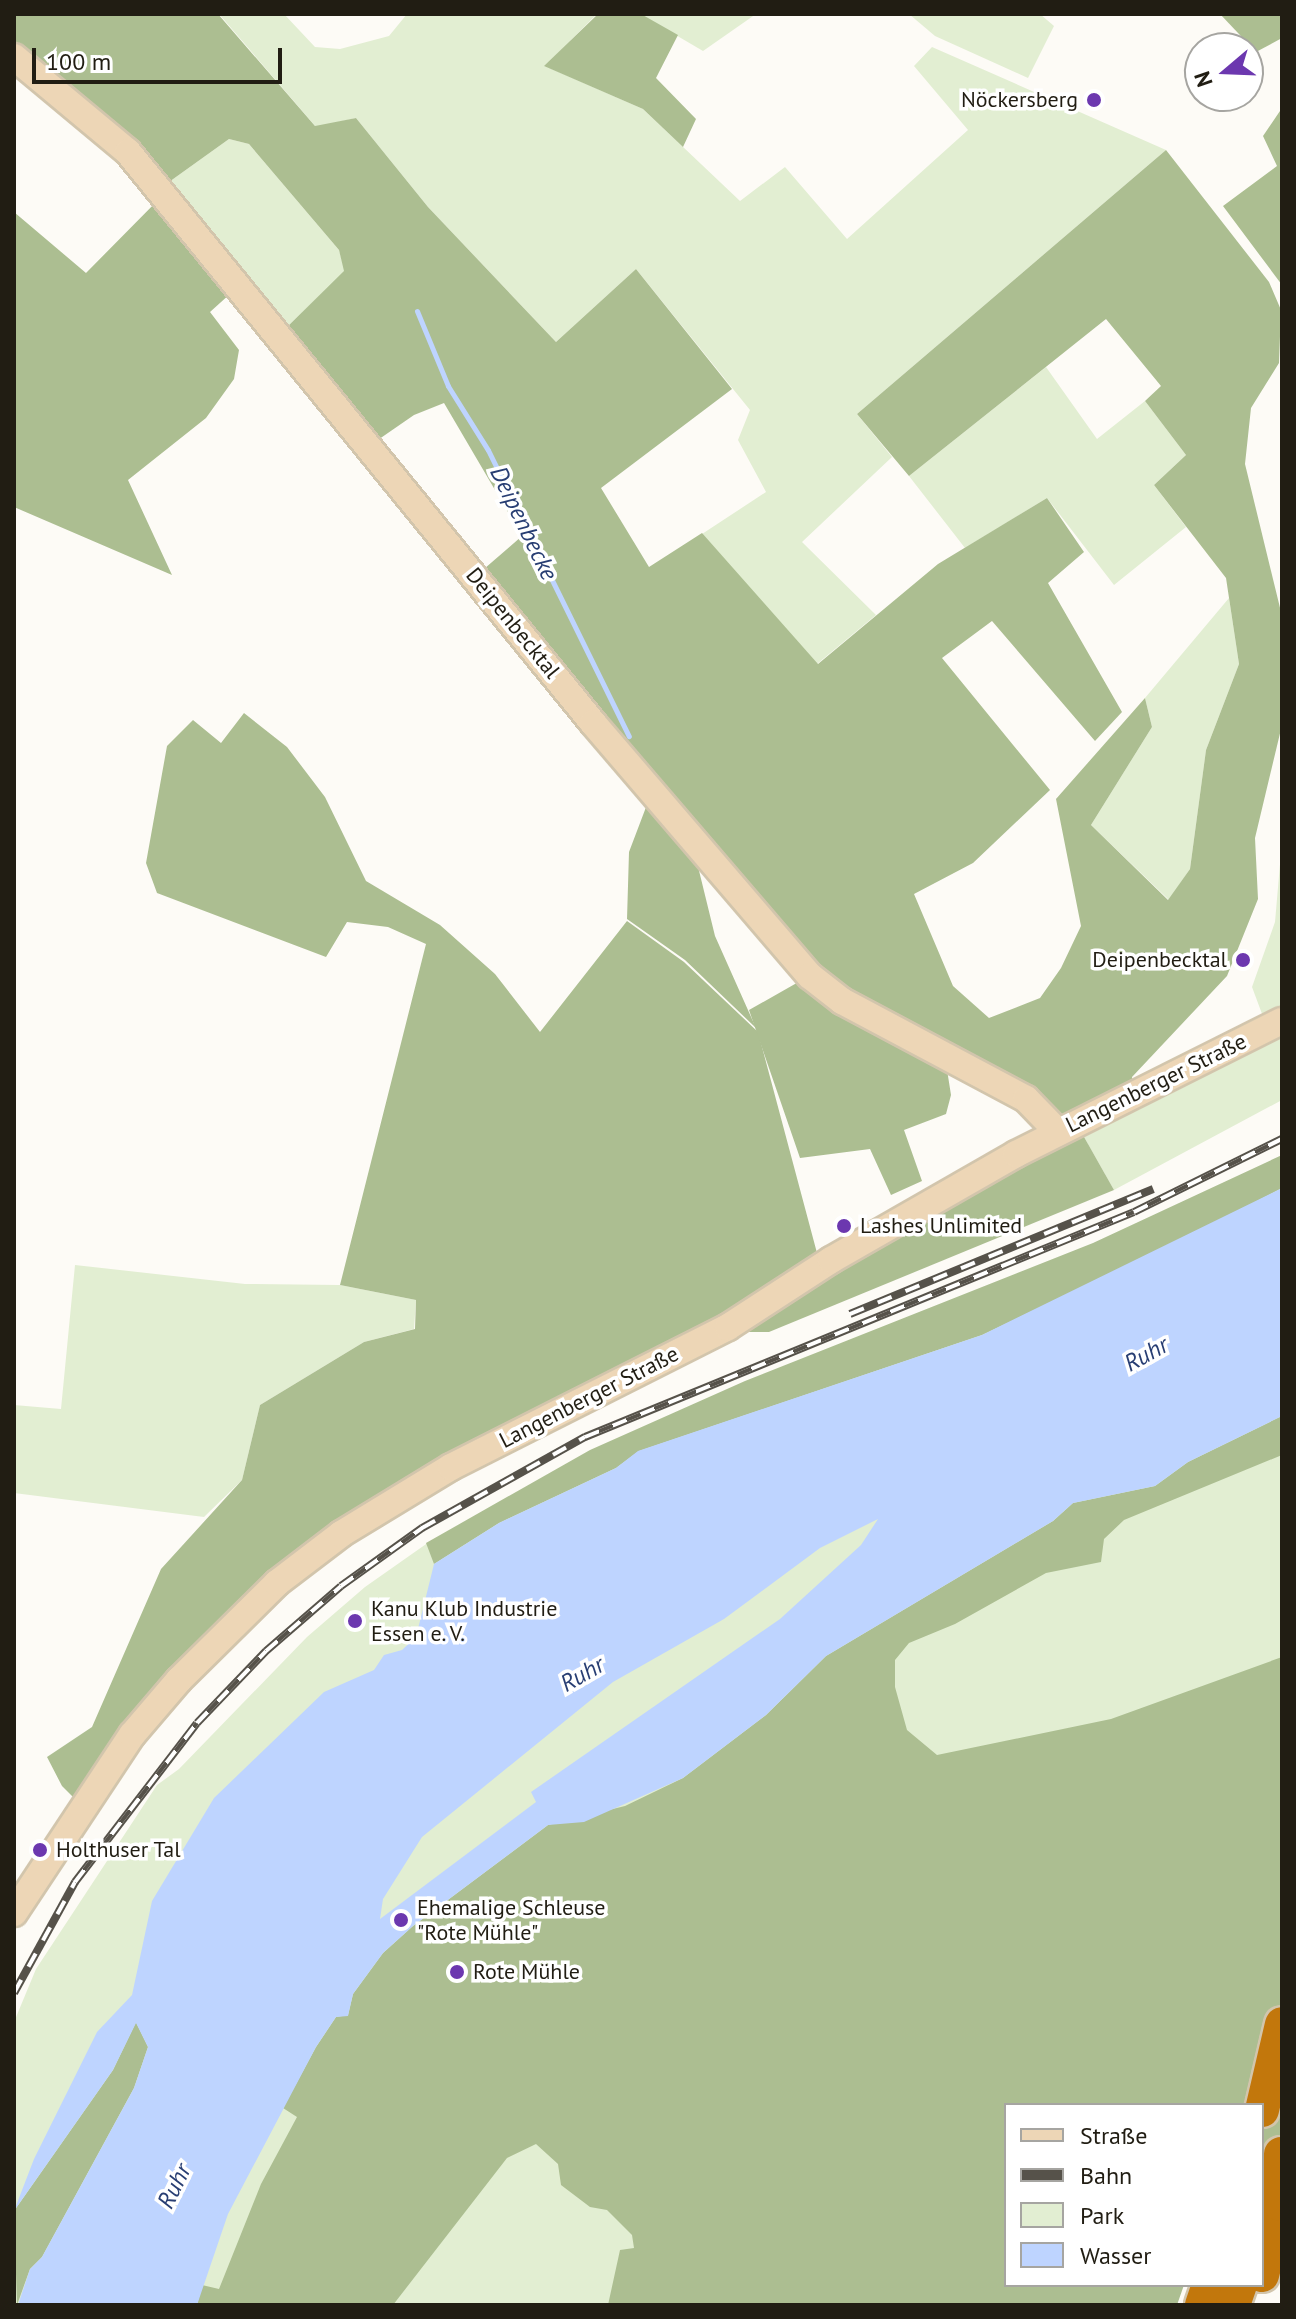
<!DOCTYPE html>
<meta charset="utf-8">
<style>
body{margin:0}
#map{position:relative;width:1296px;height:2319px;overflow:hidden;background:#fdfbf6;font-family:"PT Sans",sans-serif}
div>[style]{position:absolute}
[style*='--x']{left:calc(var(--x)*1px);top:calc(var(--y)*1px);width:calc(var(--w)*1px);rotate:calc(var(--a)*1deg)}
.green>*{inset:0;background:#e2eed2}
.forest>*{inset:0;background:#acbe91}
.water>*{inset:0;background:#bed4ff}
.stream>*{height:5px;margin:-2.5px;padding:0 2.5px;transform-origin:2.5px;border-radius:2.5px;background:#bed4ff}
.roads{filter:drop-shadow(2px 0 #d2c5ac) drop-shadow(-2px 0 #d2c5ac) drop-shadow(0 2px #d2c5ac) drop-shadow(0 -2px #d2c5ac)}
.secondary>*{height:26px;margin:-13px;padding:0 13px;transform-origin:13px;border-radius:13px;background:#edd6b6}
.motorway>*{height:34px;margin:-17px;padding:0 17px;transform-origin:17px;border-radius:17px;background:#c2770c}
.rail>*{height:8px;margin-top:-4px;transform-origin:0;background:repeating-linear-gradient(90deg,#fff 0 15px,#56524a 0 30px);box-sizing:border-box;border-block:2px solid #56524a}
.dots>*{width:22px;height:22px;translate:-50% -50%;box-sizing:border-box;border:4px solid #fff;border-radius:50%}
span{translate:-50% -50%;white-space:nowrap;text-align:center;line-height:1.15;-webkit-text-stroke:7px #fff;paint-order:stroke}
.poi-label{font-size:22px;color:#211d13}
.right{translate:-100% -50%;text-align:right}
.left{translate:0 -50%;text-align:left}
.street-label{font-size:22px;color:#211d13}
.water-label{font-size:24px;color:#283e73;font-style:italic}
.frame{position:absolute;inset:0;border:16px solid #211d13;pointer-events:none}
.legend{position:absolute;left:1004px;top:2103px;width:260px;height:184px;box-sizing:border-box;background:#fff;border:2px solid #a6a5a1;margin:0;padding:10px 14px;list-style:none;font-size:24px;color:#211d13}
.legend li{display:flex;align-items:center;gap:16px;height:40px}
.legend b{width:40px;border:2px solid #a6a5a1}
.north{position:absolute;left:1184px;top:32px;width:80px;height:80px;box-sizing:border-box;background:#fff;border:2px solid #a6a5a1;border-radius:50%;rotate:251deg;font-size:22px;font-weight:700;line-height:32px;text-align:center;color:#211d13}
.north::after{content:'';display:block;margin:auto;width:28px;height:36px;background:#6c38af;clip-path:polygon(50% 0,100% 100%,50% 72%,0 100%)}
.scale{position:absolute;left:32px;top:48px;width:250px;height:36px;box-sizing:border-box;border:4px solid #211d13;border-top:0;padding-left:10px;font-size:24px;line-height:28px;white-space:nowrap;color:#211d13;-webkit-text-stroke:6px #fff;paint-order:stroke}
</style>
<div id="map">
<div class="green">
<div style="clip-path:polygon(219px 14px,284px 14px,315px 47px,340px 49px,389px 36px,407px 14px,597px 14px,545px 66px,643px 109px,740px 201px,785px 167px,847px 239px,968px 130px,914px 66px,932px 47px,1166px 150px,857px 414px,892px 457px,802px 542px,876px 615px,817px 664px,702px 534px,766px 492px,738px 440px,750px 410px,636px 269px,556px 342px,428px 207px,356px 118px,316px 127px)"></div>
<div style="clip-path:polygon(640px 14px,756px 14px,703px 51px)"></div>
<div style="clip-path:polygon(909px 14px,1040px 14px,1054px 26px,1028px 78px,935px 36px)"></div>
<div style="clip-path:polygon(229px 139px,249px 144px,339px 250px,345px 271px,282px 332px,162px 187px)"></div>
<div style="clip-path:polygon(1046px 367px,1097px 439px,1145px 401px,1186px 455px,1154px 485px,1186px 527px,1114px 585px,1047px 498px,965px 548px,909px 476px)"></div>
<div style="clip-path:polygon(1229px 598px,1239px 664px,1206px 750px,1190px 869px,1169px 900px,1091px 825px,1152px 727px,1145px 698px)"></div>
<div style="clip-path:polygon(1282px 841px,1282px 1100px,1114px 1190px,1079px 1128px,1271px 1038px,1252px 987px,1275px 922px)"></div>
<div style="clip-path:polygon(1282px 1158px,1282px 2158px,1262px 2153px,1262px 2105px,1006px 2105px,1006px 2285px,1168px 2305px,14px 2305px,14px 2022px,36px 1969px,157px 1785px,179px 1769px,307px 1637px,365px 1587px,429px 1542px,1145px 1225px)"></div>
<div style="clip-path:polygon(75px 1265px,245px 1284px,340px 1285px,416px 1300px,414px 1329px,364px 1342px,260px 1405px,242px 1480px,204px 1517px,14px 1493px,14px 1405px,61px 1409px)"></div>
</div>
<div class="forest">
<div style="clip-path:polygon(14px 14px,218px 14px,315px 126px,356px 118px,428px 207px,556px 342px,636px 269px,732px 389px,601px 488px,649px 567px,702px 533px,818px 664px,938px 564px,1047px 498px,1084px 552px,1048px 583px,1122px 712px,1095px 741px,992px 621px,942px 658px,1050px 790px,973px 863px,914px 894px,953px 986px,989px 1018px,1040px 998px,1061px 968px,1081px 926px,1056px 799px,1145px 698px,1152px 727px,1091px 825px,1168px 900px,1190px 869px,1206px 750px,1239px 664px,1226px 578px,1154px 485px,1186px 455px,1145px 401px,1161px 386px,1106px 319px,909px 476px,857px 414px,1166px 150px,1269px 282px,1281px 310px,1279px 363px,1251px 408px,1245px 464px,1282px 616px,1282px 725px,1255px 838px,1258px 899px,1227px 976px,1132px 1077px,1134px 1094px,1058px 1130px,842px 1000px,477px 575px,522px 536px,444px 403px,414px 415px,372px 444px,282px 332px,344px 271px,339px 250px,249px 144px,229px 139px,162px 187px,14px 56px)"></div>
<div style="clip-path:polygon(598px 14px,641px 14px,678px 35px,656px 78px,696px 119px,683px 147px,643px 109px,544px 66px)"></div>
<div style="clip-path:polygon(1220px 14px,1282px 14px,1282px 38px,1256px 52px)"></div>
<div style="clip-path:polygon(1282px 108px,1282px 285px,1223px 206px,1277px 166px,1263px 136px)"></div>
<div style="clip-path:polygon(165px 193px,241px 284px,210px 312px,239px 350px,234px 379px,206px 418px,128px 480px,172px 575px,14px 507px,14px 212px,86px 273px)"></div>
<div style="clip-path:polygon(244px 713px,287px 747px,325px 797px,366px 881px,440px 925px,495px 974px,540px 1032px,627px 921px,684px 962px,758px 1032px,817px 1253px,720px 1316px,496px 1440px,276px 1580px,80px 1804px,62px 1786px,47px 1757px,92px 1727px,161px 1569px,242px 1480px,260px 1405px,364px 1342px,415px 1329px,416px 1300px,340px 1285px,426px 944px,388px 927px,347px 922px,326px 957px,157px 893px,146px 863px,167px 746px,193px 720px,221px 743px)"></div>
<div style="clip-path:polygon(651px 794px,692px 842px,715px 936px,756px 1028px,685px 960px,627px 919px,629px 852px)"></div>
<div style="clip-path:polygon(809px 976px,945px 1057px,951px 1095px,946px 1114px,904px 1130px,922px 1181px,891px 1195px,870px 1149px,800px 1158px,749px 1010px)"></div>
<div style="clip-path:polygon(1079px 1128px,1114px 1190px,769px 1332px,729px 1332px)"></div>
<div style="clip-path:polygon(1282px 1155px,1282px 1188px,1180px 1241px,982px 1335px,639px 1451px,616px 1468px,499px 1523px,434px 1564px,426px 1543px,590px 1450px,745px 1381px,1093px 1243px)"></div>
<div style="clip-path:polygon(1282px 1416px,1282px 1455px,1124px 1520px,1104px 1539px,1101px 1562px,1046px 1573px,955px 1624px,909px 1643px,895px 1660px,895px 1687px,907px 1730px,937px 1755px,1111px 1719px,1282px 1657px,1282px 2157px,1262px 2151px,1262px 2105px,1006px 2105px,1006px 2285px,1184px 2285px,1177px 2305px,608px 2305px,620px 2250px,634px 2248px,632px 2235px,607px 2210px,590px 2207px,561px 2185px,558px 2164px,536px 2144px,507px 2158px,393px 2305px,197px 2305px,202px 2285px,219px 2289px,261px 2184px,297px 2117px,283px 2108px,316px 2047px,336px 2017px,348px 2015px,353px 1994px,383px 1953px,413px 1926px,548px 1825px,625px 1806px,683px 1778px,766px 1715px,826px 1656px,1053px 1521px,1073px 1503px,1155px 1486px,1188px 1462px)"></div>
<div style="clip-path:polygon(136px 2022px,148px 2047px,134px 2088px,42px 2257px,30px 2269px,17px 2305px,14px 2211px,113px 2070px)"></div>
</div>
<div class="water">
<div style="clip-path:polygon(evenodd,1282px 1188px,1282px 1416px,1188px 1462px,1155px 1486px,1073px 1503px,1053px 1521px,826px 1656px,766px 1715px,683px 1778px,584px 1822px,548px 1825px,413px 1926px,383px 1953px,353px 1994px,348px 2016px,336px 2017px,316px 2047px,228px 2214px,197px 2305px,18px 2305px,30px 2269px,42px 2257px,134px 2088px,148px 2047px,136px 2023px,113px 2070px,14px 2211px,34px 2159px,97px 2032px,132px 1995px,152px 1901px,214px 1798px,324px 1692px,374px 1670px,384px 1655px,402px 1650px,416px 1637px,434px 1564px,499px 1523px,616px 1468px,638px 1451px,982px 1335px,1282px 1188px,878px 1519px,861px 1545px,780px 1619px,531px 1792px,536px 1802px,380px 1919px,383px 1899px,422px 1837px,613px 1682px,724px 1619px,820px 1548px,878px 1519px)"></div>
</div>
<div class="stream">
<div style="--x:417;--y:311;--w:81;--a:67.5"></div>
<div style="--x:448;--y:386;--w:75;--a:58"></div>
<div style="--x:488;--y:450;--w:319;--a:63.8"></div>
</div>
<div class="roads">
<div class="secondary">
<div style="--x:14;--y:57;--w:148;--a:39.8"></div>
<div style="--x:128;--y:152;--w:736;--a:50.84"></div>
<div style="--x:593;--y:723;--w:333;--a:49.4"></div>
<div style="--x:810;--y:976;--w:41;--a:38"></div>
<div style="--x:842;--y:1001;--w:208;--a:28"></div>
<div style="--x:1026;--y:1099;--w:46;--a:45.9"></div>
<div style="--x:14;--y:1913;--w:214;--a:-56.5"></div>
<div style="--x:132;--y:1735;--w:72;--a:-49.5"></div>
<div style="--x:179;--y:1680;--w:138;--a:-44.7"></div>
<div style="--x:277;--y:1583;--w:81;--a:-37.4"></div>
<div style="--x:341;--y:1534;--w:129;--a:-31.3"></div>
<div style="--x:451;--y:1467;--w:310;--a:-26.8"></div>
<div style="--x:728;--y:1327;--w:123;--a:-33"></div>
<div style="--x:831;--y:1260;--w:213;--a:-29.8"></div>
<div style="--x:1016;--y:1154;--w:297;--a:-26.6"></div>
</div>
<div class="motorway">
<div style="--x:1262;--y:2110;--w:88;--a:-76.9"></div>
<div style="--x:1262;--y:2275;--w:73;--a:-75.8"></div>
<div style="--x:1280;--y:2204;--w:50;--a:-88.9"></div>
<div style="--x:1202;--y:2305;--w:21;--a:-71"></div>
<div style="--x:1233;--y:2305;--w:21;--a:-71"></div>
</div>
</div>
<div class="rail">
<div style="--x:850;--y:1314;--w:328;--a:-22.4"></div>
<div style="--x:14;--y:1993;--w:127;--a:-61.2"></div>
<div style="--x:75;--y:1882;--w:200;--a:-52.5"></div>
<div style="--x:197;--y:1723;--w:100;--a:-46.2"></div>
<div style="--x:266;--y:1651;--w:99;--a:-40.9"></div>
<div style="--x:341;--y:1586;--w:100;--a:-35.6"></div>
<div style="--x:422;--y:1528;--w:187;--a:-29.2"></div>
<div style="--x:585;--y:1437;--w:593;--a:-22.29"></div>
<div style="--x:1134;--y:1212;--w:165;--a:-26.3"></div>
</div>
<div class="dots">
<div style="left:1094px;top:100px;background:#6c38af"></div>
<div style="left:1243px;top:960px;background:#6c38af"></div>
<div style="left:844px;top:1226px;background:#6c38af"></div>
<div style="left:355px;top:1621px;background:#6c38af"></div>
<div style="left:40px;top:1850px;background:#6c38af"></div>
<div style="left:401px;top:1920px;background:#6c38af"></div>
<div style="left:457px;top:1972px;background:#6c38af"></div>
</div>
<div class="poi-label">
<span class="right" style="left:1078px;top:100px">Nöckersberg</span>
<span class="right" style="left:1227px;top:960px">Deipenbecktal</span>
<span class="left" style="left:860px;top:1226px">Lashes Unlimited</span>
<span class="left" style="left:371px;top:1621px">Kanu Klub Industrie<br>Essen e. V.</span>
<span class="left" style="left:56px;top:1850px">Holthuser Tal</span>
<span class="left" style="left:417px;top:1920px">Ehemalige Schleuse<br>"Rote Mühle"</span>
<span class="left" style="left:473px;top:1972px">Rote Mühle</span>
</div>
<div class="street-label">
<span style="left:513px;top:623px;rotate:51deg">Deipenbecktal</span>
<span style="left:1156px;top:1083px;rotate:-26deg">Langenberger Straße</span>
<span style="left:589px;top:1397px;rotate:-27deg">Langenberger Straße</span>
</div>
<div class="water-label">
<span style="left:524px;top:523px;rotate:64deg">Deipenbecke</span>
<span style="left:1146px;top:1354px;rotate:-29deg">Ruhr</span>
<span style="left:582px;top:1674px;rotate:-30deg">Ruhr</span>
<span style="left:174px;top:2186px;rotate:-64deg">Ruhr</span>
</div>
<div class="frame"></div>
<ul class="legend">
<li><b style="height:10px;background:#edd6b6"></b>Straße</li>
<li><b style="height:10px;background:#56524a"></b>Bahn</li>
<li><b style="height:22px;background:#e2eed2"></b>Park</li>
<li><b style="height:22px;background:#bed4ff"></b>Wasser</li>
</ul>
<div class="north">N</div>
<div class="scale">100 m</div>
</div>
